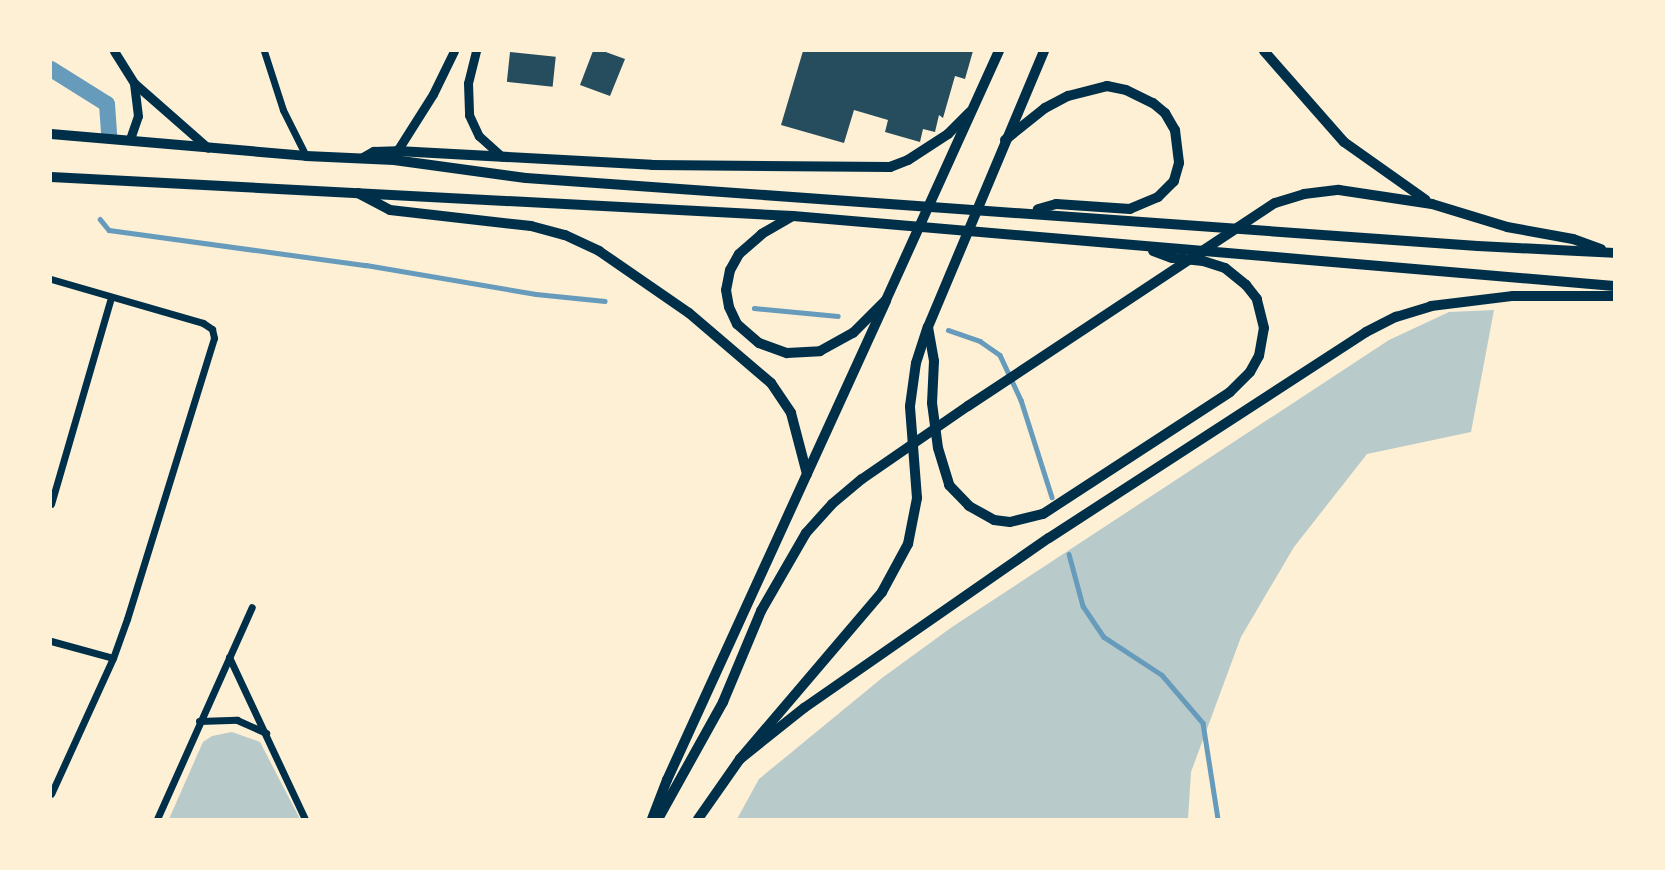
<!DOCTYPE html>
<style>
body{margin:0}
#map{position:relative;width:1665px;height:870px;overflow:hidden;background:#fdf0d5;font-family:Literata,serif}
div>[style]{position:absolute}
[style*='--x']{left:calc(var(--x)*1px);top:calc(var(--y)*1px);width:calc(var(--w)*1px);rotate:calc(var(--a)*1deg)}
.green>*{inset:0;background:#b9caca}
.stream>*{height:4.5px;margin:-2.25px;padding:0 2.25px;transform-origin:2.25px;border-radius:2.25px;background:#669bbc}
.canal>*{height:16px;margin:-8px;padding:0 8px;transform-origin:8px;border-radius:8px;background:#669bbc}
.building>*{inset:0;background:#264d5e;transform-origin:0 0}
.minor>*{height:7px;margin:-3.5px;padding:0 3.5px;transform-origin:3.5px;border-radius:3.5px;background:#003049}
.tertiary>*{height:9px;margin:-4.5px;padding:0 4.5px;transform-origin:4.5px;border-radius:4.5px;background:#003049}
.secondary>*{height:10px;margin:-5px;padding:0 5px;transform-origin:5px;border-radius:5px;background:#003049}
.primary>*{height:10px;margin:-5px;padding:0 5px;transform-origin:5px;border-radius:5px;background:#003049}
span{translate:-50% -50%;white-space:nowrap;text-align:center;line-height:1.15;-webkit-text-stroke:7px #fdf0d5;paint-order:stroke}
.frame{position:absolute;inset:0;border:52px solid #fdf0d5;pointer-events:none}
</style>
<div id="map">
<div class="green">
<div style="clip-path:polygon(1494px 310px,1471px 432px,1367px 454px,1294px 547px,1241px 637px,1191px 772px,1188px 819px,737px 819px,759px 779px,882px 678px,952px 627px,1389px 340px,1449px 312px)"></div>
<div style="clip-path:polygon(232px 732px,260px 742px,300px 819px,169px 819px,203px 742px,212px 736px)"></div>
</div>
<div class="stream">
<div style="--x:100;--y:219;--w:14;--a:51"></div>
<div style="--x:109;--y:230;--w:259;--a:7.8"></div>
<div style="--x:366;--y:265;--w:172;--a:9.7"></div>
<div style="--x:536;--y:294;--w:69;--a:5.8"></div>
<div style="--x:754;--y:308;--w:84;--a:5.4"></div>
<div style="--x:948;--y:330;--w:34;--a:19"></div>
<div style="--x:980;--y:341;--w:24;--a:35"></div>
<div style="--x:1000;--y:355;--w:50;--a:65"></div>
<div style="--x:1021;--y:400;--w:102;--a:72.3"></div>
<div style="--x:1069;--y:554;--w:54;--a:74.9"></div>
<div style="--x:1083;--y:606;--w:37;--a:56"></div>
<div style="--x:1104;--y:637;--w:69;--a:33.2"></div>
<div style="--x:1162;--y:675;--w:63;--a:49.5"></div>
<div style="--x:1203;--y:723;--w:97;--a:81.1"></div>
</div>
<div class="canal">
<div style="--x:51;--y:69;--w:66;--a:32"></div>
<div style="--x:107;--y:104;--w:30;--a:86"></div>
</div>
<div class="building">
<div style="clip-path:polygon(593px 51px,603px 51px,625px 59px,610px 96px,580px 85px)"></div>
<div style="clip-path:polygon(803px 51px,973px 51px,965px 79px,955px 76px,943px 118px,939px 115px,935px 132px,923px 129px,920px 142px,885px 132px,888px 120px,854px 110px,844px 143px,781px 125px)"></div>
<div style="left:510px;top:52px;width:46px;height:30px;rotate:6deg"></div>
</div>
<div class="minor">
<div style="--x:264;--y:51;--w:62;--a:72.1"></div>
<div style="--x:283;--y:110;--w:51;--a:63.4"></div>
<div style="--x:51;--y:279;--w:158;--a:16.1"></div>
<div style="--x:203;--y:323;--w:11;--a:34"></div>
<div style="--x:212;--y:329;--w:9;--a:77"></div>
<div style="--x:214;--y:338;--w:294;--a:107.2"></div>
<div style="--x:127;--y:619;--w:41;--a:109.7"></div>
<div style="--x:113;--y:658;--w:149;--a:114.5"></div>
<div style="--x:51;--y:504;--w:215;--a:-73.8"></div>
<div style="--x:51;--y:641;--w:64;--a:15.3"></div>
<div style="--x:229;--y:657;--w:179;--a:64.9"></div>
<div style="--x:199;--y:721;--w:38;--a:-2"></div>
<div style="--x:237;--y:720;--w:32;--a:24"></div>
<div style="--x:157;--y:819;--w:232;--a:-65.9"></div>
</div>
<div class="tertiary">
<div style="--x:114;--y:51;--w:38;--a:58"></div>
<div style="--x:134;--y:83;--w:98;--a:41.3"></div>
<div style="--x:476;--y:51;--w:33;--a:104"></div>
<div style="--x:468;--y:83;--w:32;--a:88"></div>
<div style="--x:469;--y:115;--w:23;--a:65"></div>
<div style="--x:479;--y:136;--w:31;--a:42"></div>
<div style="--x:130;--y:139;--w:24;--a:-71"></div>
<div style="--x:138;--y:116;--w:33;--a:-97"></div>
<div style="--x:397;--y:151;--w:67;--a:-57.7"></div>
<div style="--x:433;--y:94;--w:48;--a:-64"></div>
</div>
<div class="secondary">
<div style="--x:652;--y:819;--w:42;--a:-69"></div>
<div style="--x:667;--y:780;--w:527;--a:-65.43"></div>
<div style="--x:698;--y:819;--w:73;--a:-55"></div>
<div style="--x:740;--y:759;--w:219;--a:-49.6"></div>
<div style="--x:882;--y:592;--w:55;--a:-61.6"></div>
<div style="--x:908;--y:544;--w:47;--a:-78.9"></div>
<div style="--x:917;--y:498;--w:92;--a:-94.4"></div>
<div style="--x:910;--y:406;--w:43;--a:-82.1"></div>
<div style="--x:916;--y:363;--w:38;--a:-72"></div>
</div>
<div class="primary">
<div style="--x:1044;--y:51;--w:299;--a:112.8"></div>
<div style="--x:928;--y:327;--w:35;--a:80"></div>
<div style="--x:934;--y:361;--w:42;--a:92.7"></div>
<div style="--x:932;--y:403;--w:45;--a:82.4"></div>
<div style="--x:938;--y:448;--w:39;--a:73"></div>
<div style="--x:949;--y:485;--w:29;--a:46"></div>
<div style="--x:969;--y:506;--w:29;--a:29"></div>
<div style="--x:994;--y:520;--w:16;--a:7"></div>
<div style="--x:1010;--y:522;--w:34;--a:-14"></div>
<div style="--x:1043;--y:514;--w:223;--a:-33.1"></div>
<div style="--x:1230;--y:392;--w:28;--a:-45"></div>
<div style="--x:1250;--y:372;--w:18;--a:-61"></div>
<div style="--x:1259;--y:356;--w:28;--a:-80"></div>
<div style="--x:1264;--y:328;--w:30;--a:-104"></div>
<div style="--x:1257;--y:299;--w:18;--a:-128"></div>
<div style="--x:1246;--y:285;--w:27;--a:-141"></div>
<div style="--x:1225;--y:268;--w:23;--a:-162"></div>
<div style="--x:1203;--y:261;--w:31;--a:-174"></div>
<div style="--x:1172;--y:258;--w:20;--a:-160"></div>
<div style="--x:1264;--y:51;--w:121;--a:48.7"></div>
<div style="--x:1344;--y:142;--w:100;--a:35.3"></div>
<div style="--x:51;--y:134;--w:256;--a:4.9"></div>
<div style="--x:306;--y:156;--w:88;--a:2.6"></div>
<div style="--x:394;--y:160;--w:133;--a:7.8"></div>
<div style="--x:526;--y:178;--w:954;--a:4.09"></div>
<div style="--x:1478;--y:246;--w:136;--a:2.9"></div>
<div style="--x:1005;--y:140;--w:51;--a:-38.7"></div>
<div style="--x:1045;--y:108;--w:26;--a:-28"></div>
<div style="--x:1068;--y:96;--w:40;--a:-14.4"></div>
<div style="--x:1107;--y:86;--w:19;--a:12"></div>
<div style="--x:1126;--y:90;--w:30;--a:26"></div>
<div style="--x:1153;--y:103;--w:16;--a:40"></div>
<div style="--x:1165;--y:113;--w:20;--a:60"></div>
<div style="--x:1175;--y:130;--w:33;--a:83"></div>
<div style="--x:1179;--y:163;--w:19;--a:106"></div>
<div style="--x:1174;--y:181;--w:23;--a:135"></div>
<div style="--x:1158;--y:197;--w:30;--a:157"></div>
<div style="--x:1130;--y:209;--w:74;--a:-176.1"></div>
<div style="--x:1056;--y:204;--w:19;--a:164"></div>
<div style="--x:363;--y:158;--w:13;--a:-29"></div>
<div style="--x:374;--y:152;--w:23;--a:-2"></div>
<div style="--x:397;--y:151;--w:255;--a:3.1"></div>
<div style="--x:652;--y:165;--w:238;--a:0.5"></div>
<div style="--x:890;--y:167;--w:19;--a:-21"></div>
<div style="--x:908;--y:160;--w:48;--a:-33"></div>
<div style="--x:948;--y:134;--w:31;--a:-45"></div>
<div style="--x:51;--y:177;--w:743;--a:3.01"></div>
<div style="--x:793;--y:216;--w:824;--a:4.87"></div>
<div style="--x:358;--y:193;--w:36;--a:28"></div>
<div style="--x:390;--y:210;--w:142;--a:6.5"></div>
<div style="--x:531;--y:226;--w:35;--a:15"></div>
<div style="--x:565;--y:235;--w:38;--a:25"></div>
<div style="--x:599;--y:251;--w:109;--a:34.6"></div>
<div style="--x:689;--y:313;--w:108;--a:40.5"></div>
<div style="--x:771;--y:383;--w:36;--a:56"></div>
<div style="--x:791;--y:413;--w:63;--a:75.3"></div>
<div style="--x:791;--y:217;--w:34;--a:150"></div>
<div style="--x:762;--y:234;--w:30;--a:139"></div>
<div style="--x:739;--y:254;--w:18;--a:119"></div>
<div style="--x:730;--y:270;--w:20;--a:101"></div>
<div style="--x:726;--y:290;--w:17;--a:80"></div>
<div style="--x:729;--y:307;--w:19;--a:65"></div>
<div style="--x:737;--y:324;--w:29;--a:41"></div>
<div style="--x:759;--y:343;--w:30;--a:20"></div>
<div style="--x:787;--y:353;--w:33;--a:-3"></div>
<div style="--x:820;--y:351;--w:38;--a:-29"></div>
<div style="--x:853;--y:333;--w:47;--a:-45"></div>
<div style="--x:886;--y:300;--w:273;--a:-65.6"></div>
<div style="--x:740;--y:759;--w:82;--a:-38.6"></div>
<div style="--x:804;--y:708;--w:298;--a:-34.8"></div>
<div style="--x:1049;--y:538;--w:378;--a:-33"></div>
<div style="--x:1366;--y:332;--w:34;--a:-27"></div>
<div style="--x:1396;--y:317;--w:37;--a:-17"></div>
<div style="--x:1431;--y:306;--w:83;--a:-7"></div>
<div style="--x:1513;--y:296;--w:101;--a:0"></div>
<div style="--x:658;--y:819;--w:134;--a:-60.9"></div>
<div style="--x:723;--y:702;--w:99;--a:-67.3"></div>
<div style="--x:761;--y:611;--w:90;--a:-60"></div>
<div style="--x:806;--y:533;--w:39;--a:-48"></div>
<div style="--x:832;--y:504;--w:39;--a:-40"></div>
<div style="--x:862;--y:479;--w:129;--a:-34.6"></div>
<div style="--x:968;--y:406;--w:368;--a:-33.5"></div>
<div style="--x:1275;--y:203;--w:30;--a:-17"></div>
<div style="--x:1304;--y:194;--w:35;--a:-7"></div>
<div style="--x:1339;--y:190;--w:94;--a:8.6"></div>
<div style="--x:1432;--y:204;--w:78;--a:17"></div>
<div style="--x:1507;--y:227;--w:67;--a:10.3"></div>
<div style="--x:1573;--y:239;--w:30;--a:20"></div>
</div>
<div class="frame"></div>
</div>
